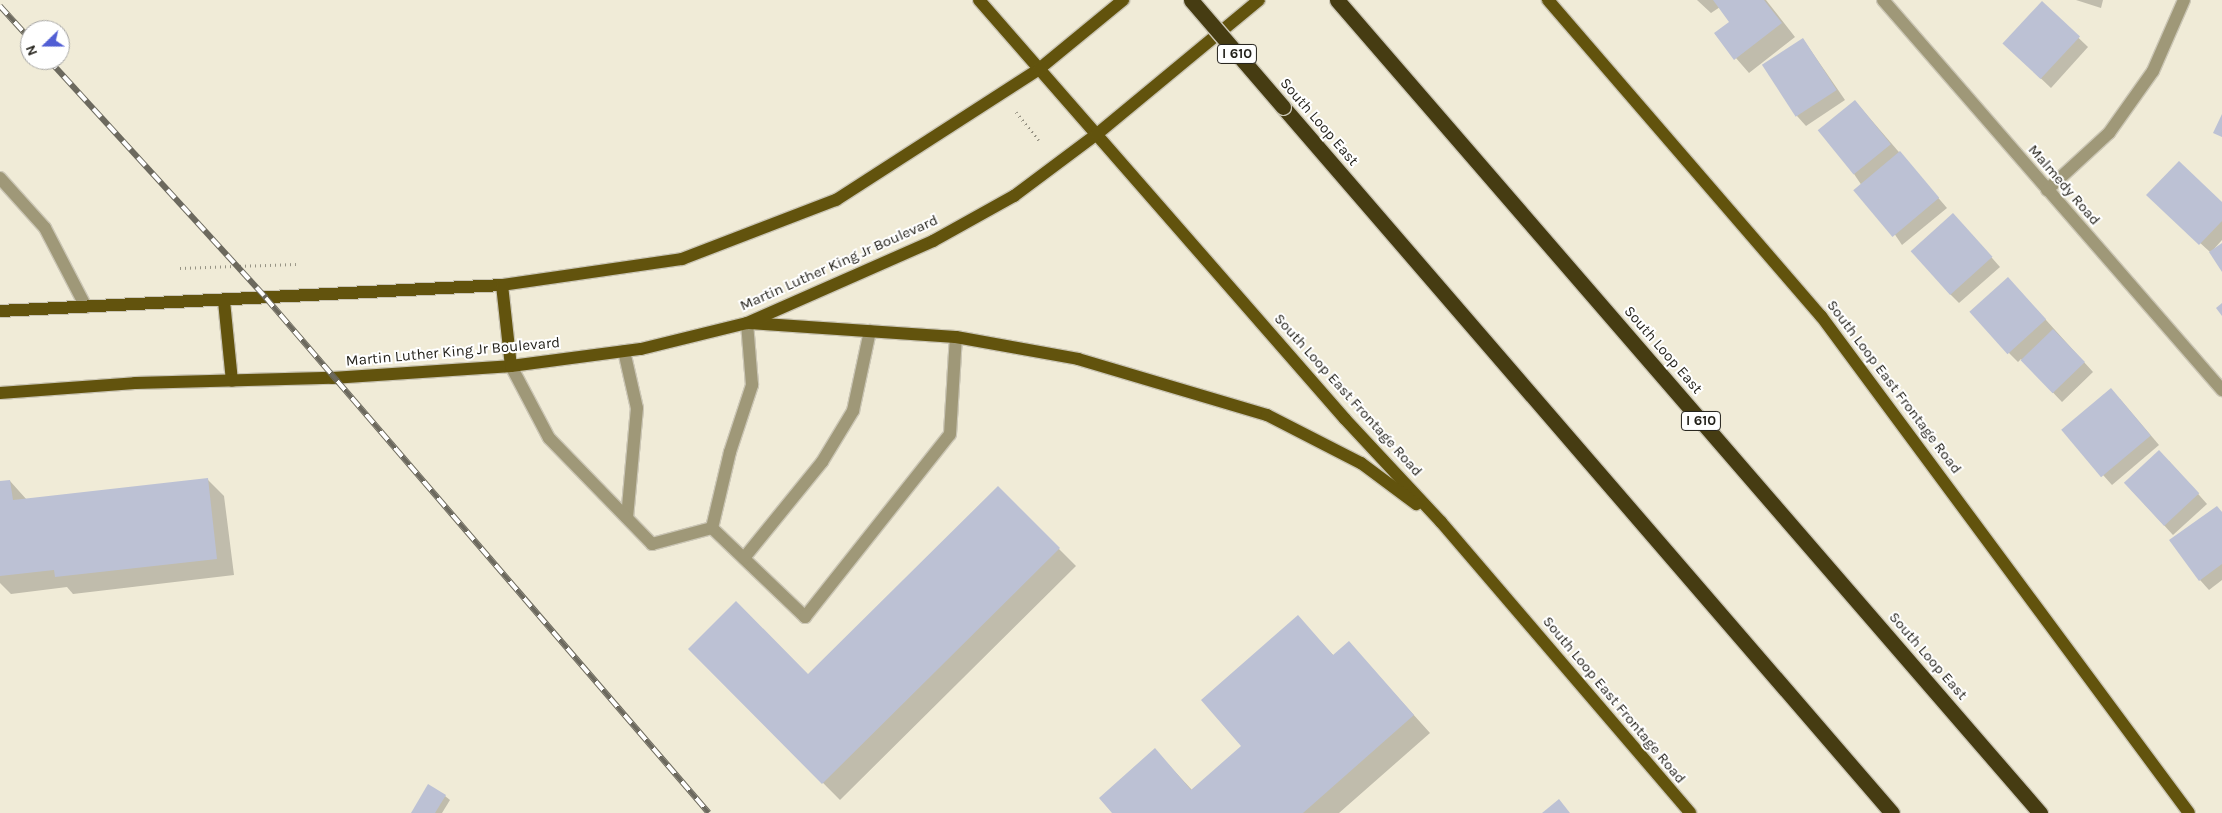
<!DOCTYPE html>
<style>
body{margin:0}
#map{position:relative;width:2222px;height:813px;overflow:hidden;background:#f0ebd7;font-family:Karla,sans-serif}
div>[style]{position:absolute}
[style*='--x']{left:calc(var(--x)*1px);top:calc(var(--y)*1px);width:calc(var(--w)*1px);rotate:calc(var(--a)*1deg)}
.shadow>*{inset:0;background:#0003}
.building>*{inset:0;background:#bcc1d4;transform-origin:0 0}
.path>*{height:3px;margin-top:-1.5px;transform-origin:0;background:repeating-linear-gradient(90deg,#979384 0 1px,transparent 0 5px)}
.roads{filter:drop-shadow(1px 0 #cbc6b5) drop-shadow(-1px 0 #cbc6b5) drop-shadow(0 1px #cbc6b5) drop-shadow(0 -1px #cbc6b5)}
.minor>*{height:12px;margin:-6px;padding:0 6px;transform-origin:6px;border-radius:6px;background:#9f9878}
.major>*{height:12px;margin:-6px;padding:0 6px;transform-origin:6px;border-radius:6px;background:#62530d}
.highway>*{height:15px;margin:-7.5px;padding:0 7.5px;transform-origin:7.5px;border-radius:7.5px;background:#463c12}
.rail>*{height:5.5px;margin-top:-2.75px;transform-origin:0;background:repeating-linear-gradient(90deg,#fff 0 11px,#6c695e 0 22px);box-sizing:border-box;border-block:1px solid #6c695e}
.bridges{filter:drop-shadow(1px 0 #cbc6b5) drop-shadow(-1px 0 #cbc6b5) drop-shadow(0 1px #cbc6b5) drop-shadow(0 -1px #cbc6b5)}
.highway-bridge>*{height:15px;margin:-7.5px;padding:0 7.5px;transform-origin:7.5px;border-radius:7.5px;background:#463c12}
span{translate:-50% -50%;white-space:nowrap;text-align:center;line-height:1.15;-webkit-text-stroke:4px #fff;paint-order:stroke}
.shield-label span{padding:1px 4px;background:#fff;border:1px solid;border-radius:4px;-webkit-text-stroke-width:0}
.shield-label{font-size:14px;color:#211f18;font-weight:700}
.street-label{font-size:15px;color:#211f18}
.north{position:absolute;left:20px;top:20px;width:50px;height:50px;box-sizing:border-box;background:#fff;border:1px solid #a6a5a3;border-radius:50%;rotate:248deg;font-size:14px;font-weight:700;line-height:20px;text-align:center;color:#211f18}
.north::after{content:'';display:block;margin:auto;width:18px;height:22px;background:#515ed4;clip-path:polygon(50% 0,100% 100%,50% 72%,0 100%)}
</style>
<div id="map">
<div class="shadow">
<div style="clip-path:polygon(1697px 0,1766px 0,1795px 37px,1749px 73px,1715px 34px,1731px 22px,1720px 7px,1711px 13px)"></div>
<div style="clip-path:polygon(2076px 0,2103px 0,2101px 8px)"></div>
<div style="clip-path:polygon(2042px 3px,2088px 47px,2051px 88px,2014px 53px)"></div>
<div style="clip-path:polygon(1803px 39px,1845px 100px,1806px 126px,1797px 116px)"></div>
<div style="clip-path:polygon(1855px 101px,1947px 208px,1902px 245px,1854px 174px)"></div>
<div style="clip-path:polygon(2148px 195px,2222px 204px,2222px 240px,2213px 250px,2222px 245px,2222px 270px,2210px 252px)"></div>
<div style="clip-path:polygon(1962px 224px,2000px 267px,1959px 303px,1950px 294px)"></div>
<div style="clip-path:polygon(2017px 288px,2093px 372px,2062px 402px,2021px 359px,2018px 362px,2009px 353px)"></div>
<div style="clip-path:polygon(2120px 399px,2159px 445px,2112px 485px,2103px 475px)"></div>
<div style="clip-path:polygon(2169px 461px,2207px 504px,2173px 535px,2125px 483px)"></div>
<div style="clip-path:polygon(207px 479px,224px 496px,234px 575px,73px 594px,67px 587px,11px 594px,0 583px,0 482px,10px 481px,27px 500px)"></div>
<div style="clip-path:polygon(998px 488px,1076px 566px,840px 800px,690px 649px,808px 676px)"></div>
<div style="clip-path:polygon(2222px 512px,2222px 580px,2209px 590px,2200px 580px)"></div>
<div style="clip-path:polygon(1298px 617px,1334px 656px,1349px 643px,1430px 733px,1339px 813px,1114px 813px,1155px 750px,1192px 790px,1243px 746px)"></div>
<div style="clip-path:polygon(445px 796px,450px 800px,442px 813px,413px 813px)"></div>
</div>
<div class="building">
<div style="clip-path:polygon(1713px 0,1764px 0,1782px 23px,1734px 60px,1714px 33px,1729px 22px)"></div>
<div style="left:2042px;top:1px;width:52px;height:58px;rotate:43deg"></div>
<div style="left:1803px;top:38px;width:62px;height:49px;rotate:57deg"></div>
<div style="left:1855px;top:100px;width:57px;height:48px;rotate:51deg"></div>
<div style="clip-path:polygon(2222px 114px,2222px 137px,2213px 133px)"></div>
<div style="left:1900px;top:151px;width:61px;height:61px;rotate:50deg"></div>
<div style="clip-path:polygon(2179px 161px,2222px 202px,2222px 221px,2199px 245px,2146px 195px)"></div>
<div style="left:1953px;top:213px;width:59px;height:57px;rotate:48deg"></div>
<div style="clip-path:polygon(2222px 243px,2222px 272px,2209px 252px)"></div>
<div style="left:2008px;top:277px;width:57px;height:52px;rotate:48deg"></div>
<div style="clip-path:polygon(2222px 303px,2222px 316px,2216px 308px)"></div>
<div style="left:2053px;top:329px;width:46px;height:45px;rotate:46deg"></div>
<div style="left:2111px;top:388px;width:62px;height:65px;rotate:50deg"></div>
<div style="left:2159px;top:450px;width:59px;height:48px;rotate:47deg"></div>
<div style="clip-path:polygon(208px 478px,217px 559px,55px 577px,54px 570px,0 576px,0 481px,10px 480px,13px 500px)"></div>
<div style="clip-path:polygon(998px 486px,1060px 548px,822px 784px,688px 649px,736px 601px,808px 674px)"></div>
<div style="clip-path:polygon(2217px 506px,2222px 512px,2222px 564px,2199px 581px,2169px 540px)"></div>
<div style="clip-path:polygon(1298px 615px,1333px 655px,1349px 641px,1414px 715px,1303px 813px,1112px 813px,1099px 798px,1155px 748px,1191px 790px,1241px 746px,1201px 700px)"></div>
<div style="clip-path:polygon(428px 784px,446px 795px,435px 813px,411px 813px)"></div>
<div style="clip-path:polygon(1559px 799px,1570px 813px,1542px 813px)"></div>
</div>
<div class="path">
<div style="--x:1016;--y:112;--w:36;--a:51"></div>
<div style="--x:180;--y:268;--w:116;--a:-2"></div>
</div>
<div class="roads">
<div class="minor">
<div style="--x:1883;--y:0;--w:517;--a:49"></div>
<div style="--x:0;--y:178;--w:67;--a:48"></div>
<div style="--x:45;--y:228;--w:89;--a:62.6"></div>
<div style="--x:2047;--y:190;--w:84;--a:-42.6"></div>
<div style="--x:2109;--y:133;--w:76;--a:-54.6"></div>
<div style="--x:2153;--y:71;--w:77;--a:-66.4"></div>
<div style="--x:624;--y:351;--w:58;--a:77.2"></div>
<div style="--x:637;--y:408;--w:110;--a:95.2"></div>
<div style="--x:511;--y:366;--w:81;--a:62.2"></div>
<div style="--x:549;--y:438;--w:148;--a:45.8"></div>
<div style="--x:652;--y:544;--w:62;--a:-14.9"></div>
<div style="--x:712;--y:528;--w:129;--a:43.7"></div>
<div style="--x:805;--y:617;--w:233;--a:-51.6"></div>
<div style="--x:950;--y:434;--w:97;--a:-86.5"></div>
<div style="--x:712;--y:528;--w:78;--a:-76.7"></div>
<div style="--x:730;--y:452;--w:71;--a:-71.8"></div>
<div style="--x:752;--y:385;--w:62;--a:-94.6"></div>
<div style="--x:744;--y:558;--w:124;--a:-50.9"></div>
<div style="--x:822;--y:462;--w:60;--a:-58.7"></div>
<div style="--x:853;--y:411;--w:82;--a:-78"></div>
</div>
<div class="major">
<div style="--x:979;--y:0;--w:556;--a:48.86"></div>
<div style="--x:1345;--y:419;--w:141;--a:47"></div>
<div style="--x:1441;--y:522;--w:383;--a:49.4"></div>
<div style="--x:1548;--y:0;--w:418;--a:49.2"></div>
<div style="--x:1821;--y:316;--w:618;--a:53.48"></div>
<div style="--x:502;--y:285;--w:81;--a:83.7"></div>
<div style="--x:224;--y:301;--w:80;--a:84.3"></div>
<div style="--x:0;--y:311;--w:503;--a:-2.96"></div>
<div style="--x:502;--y:285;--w:182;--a:-8.2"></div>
<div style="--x:682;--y:259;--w:165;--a:-21"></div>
<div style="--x:836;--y:200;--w:242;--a:-32.8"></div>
<div style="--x:1039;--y:69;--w:109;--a:-39.4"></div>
<div style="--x:749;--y:323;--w:207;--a:3.9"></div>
<div style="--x:956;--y:337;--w:124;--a:10.2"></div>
<div style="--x:1078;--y:359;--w:197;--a:16.5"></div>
<div style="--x:1267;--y:415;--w:106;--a:27.1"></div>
<div style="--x:1361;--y:463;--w:69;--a:36.7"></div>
<div style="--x:0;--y:393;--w:135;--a:-4.2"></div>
<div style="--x:135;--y:383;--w:197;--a:-1.5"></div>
<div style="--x:332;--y:378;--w:179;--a:-3.8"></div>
<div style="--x:511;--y:366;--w:131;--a:-7.5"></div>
<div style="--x:641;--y:349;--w:109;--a:-13.8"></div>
<div style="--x:747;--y:323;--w:203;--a:-23.8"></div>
<div style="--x:933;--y:241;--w:93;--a:-29.1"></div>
<div style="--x:1014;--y:196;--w:104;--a:-36.8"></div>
<div style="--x:1097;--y:134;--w:210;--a:-39.6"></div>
</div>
<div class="highway">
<div style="--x:1337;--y:0;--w:1075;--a:49.15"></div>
<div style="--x:1283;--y:107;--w:932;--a:49.22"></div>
</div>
</div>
<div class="rail">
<div style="--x:0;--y:6;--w:45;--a:47.7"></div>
<div style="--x:49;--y:60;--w:322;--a:47.6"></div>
<div style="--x:266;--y:298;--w:679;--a:49.3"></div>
</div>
<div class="bridges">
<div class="highway-bridge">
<div style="--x:1191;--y:0;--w:141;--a:49.3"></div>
</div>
</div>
<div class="shield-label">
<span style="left:1237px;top:54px">I 610</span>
<span style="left:1701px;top:421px">I 610</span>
</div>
<div class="street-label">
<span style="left:1319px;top:122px;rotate:49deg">South Loop East</span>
<span style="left:2064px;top:185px;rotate:49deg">Malmedy Road</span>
<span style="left:839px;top:263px;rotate:-24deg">Martin Luther King Jr Boulevard</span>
<span style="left:1663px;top:350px;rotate:49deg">South Loop East</span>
<span style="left:453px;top:352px;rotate:-5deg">Martin Luther King Jr Boulevard</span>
<span style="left:1894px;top:387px;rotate:53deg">South Loop East Frontage Road</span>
<span style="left:1348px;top:395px;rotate:48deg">South Loop East Frontage Road</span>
<span style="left:1928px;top:656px;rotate:49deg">South Loop East</span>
<span style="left:1614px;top:700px;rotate:50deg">South Loop East Frontage Road</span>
</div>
<div class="north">N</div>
</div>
